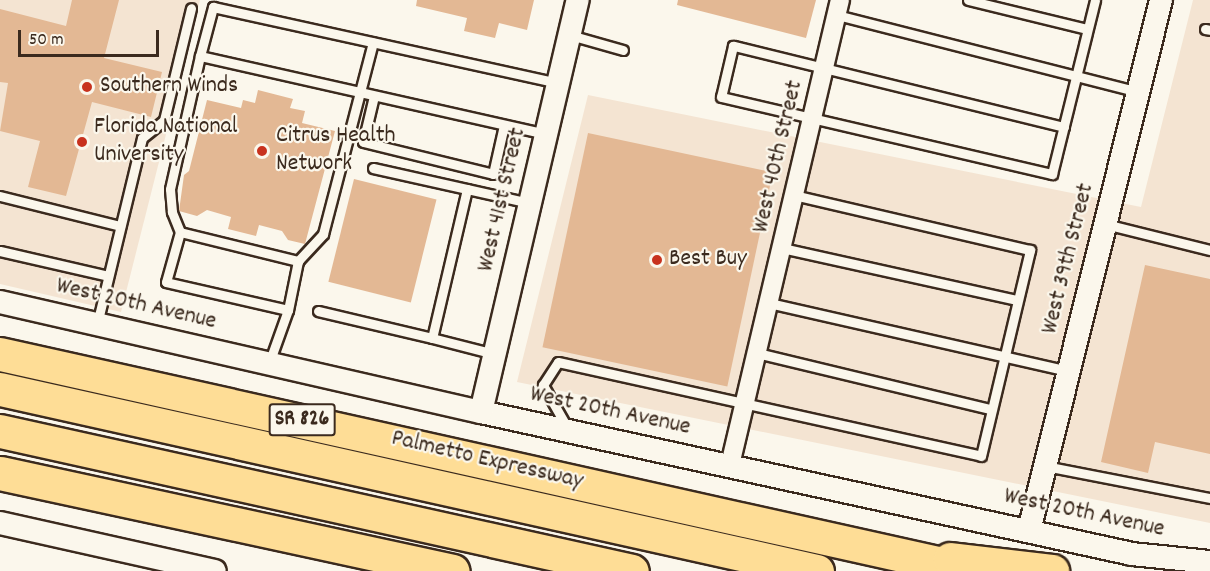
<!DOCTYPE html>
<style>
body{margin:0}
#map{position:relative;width:1210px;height:571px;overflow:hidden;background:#fbf7ec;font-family:Dekko,sans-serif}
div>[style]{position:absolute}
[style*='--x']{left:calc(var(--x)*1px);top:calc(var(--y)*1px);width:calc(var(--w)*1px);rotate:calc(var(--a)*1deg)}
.built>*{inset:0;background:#f4e4d2}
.building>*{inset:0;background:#e3b894;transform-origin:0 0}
.roads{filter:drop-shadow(2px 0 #3b2a1e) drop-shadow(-2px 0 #3b2a1e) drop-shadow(0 2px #3b2a1e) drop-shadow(0 -2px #3b2a1e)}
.service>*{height:9px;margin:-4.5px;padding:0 4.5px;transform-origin:4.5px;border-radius:4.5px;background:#fbf7ec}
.minor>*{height:18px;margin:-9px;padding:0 9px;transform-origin:9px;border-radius:9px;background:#fbf7ec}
.tertiary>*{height:22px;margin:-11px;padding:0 11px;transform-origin:11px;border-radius:11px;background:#fbf7ec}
.motorway>*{height:33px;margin:-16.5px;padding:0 16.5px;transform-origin:16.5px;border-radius:16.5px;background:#fedd96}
.dots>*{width:16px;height:16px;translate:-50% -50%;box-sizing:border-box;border:3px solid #fbf7ec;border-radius:50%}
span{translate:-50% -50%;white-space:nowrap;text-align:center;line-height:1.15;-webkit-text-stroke:4.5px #fbf7ec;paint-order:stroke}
.shield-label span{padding:2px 4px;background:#fbf7ec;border:2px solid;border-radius:4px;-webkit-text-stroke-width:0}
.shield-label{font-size:22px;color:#3b2a1e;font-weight:700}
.poi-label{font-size:24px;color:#3b2a1e}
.left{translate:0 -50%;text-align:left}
.street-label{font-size:24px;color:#3b2a1e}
.scale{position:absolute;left:18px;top:30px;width:141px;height:27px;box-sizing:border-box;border:3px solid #3b2a1e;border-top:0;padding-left:8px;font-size:18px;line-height:21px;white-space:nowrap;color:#3b2a1e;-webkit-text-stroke:4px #fbf7ec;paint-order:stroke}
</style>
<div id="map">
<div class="built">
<div style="clip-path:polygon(0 0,200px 0,121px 312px,0 284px)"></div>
<div style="clip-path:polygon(1193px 0,1210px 0,1210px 523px,517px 382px,588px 95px,1141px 207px)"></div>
</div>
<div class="building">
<div style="clip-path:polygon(72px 0,119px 0,104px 58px,162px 72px,151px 117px,92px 102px,66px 196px,28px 187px,40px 141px,0 131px,8px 83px,0 82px,0 9px,66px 26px)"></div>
<div style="clip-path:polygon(417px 0,534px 0,527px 30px,499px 23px,495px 38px,464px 31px,467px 18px,416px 6px)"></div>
<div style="clip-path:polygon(678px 0,816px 0,806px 38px,677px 5px)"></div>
<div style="clip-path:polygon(258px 90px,293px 99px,290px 108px,305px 111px,302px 123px,335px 131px,305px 244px,288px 240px,282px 231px,259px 225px,256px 236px,228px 229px,231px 217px,207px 210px,197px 216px,179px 211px,184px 175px,189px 171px,207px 100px,241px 108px,243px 100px,255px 103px)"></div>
<div style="left:588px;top:133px;width:189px;height:219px;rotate:12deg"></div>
<div style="left:354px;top:179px;width:85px;height:106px;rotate:14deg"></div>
<div style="clip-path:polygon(1145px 265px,1210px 279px,1210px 454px,1155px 442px,1148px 473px,1101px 462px)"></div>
</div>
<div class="roads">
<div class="service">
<div style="--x:968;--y:0;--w:122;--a:13.7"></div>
<div style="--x:837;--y:15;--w:311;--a:14.3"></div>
<div style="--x:1205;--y:29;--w:5;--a:11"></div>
<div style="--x:570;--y:35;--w:55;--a:15.8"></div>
<div style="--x:374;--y:96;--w:47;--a:103.4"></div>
<div style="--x:363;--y:142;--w:134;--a:13.8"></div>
<div style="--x:493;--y:174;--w:50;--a:-77.3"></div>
<div style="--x:1064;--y:127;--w:341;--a:-166.2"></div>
<div style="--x:733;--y:46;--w:52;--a:103.2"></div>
<div style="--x:721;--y:97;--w:340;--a:13.1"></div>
<div style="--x:1052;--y:174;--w:179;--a:-76.1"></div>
<div style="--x:546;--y:134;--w:355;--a:-167.3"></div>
<div style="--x:200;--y:56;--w:51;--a:-75.1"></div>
<div style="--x:213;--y:7;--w:353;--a:12.4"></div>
<div style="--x:373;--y:168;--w:161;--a:12.6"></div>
<div style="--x:467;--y:189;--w:153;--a:103.2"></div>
<div style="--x:432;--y:338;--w:65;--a:14.3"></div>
<div style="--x:0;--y:196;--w:124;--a:14"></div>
<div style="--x:1105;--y:224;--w:108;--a:13.9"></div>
<div style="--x:180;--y:232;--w:122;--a:13.8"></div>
<div style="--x:298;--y:261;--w:50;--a:101.5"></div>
<div style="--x:288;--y:310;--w:125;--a:-167.1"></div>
<div style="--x:166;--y:282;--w:52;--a:-74.4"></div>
<div style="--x:180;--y:232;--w:22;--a:-112"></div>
<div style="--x:172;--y:212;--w:23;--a:-95"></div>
<div style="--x:170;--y:189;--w:136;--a:-77.3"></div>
<div style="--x:782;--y:248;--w:241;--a:12.5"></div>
<div style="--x:0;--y:251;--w:111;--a:13"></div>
<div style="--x:298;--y:261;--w:37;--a:-47"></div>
<div style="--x:323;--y:234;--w:198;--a:-75.4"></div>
<div style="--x:769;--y:303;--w:308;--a:12.8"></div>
<div style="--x:318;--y:311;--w:117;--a:13.3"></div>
<div style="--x:97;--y:324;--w:191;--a:-76.4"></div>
<div style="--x:142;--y:138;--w:28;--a:-39"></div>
<div style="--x:164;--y:120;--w:115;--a:-76.4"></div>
<div style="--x:757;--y:353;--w:241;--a:13.5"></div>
<div style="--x:269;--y:363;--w:56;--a:-70.3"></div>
<div style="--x:568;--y:429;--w:51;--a:-119.6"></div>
<div style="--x:543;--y:385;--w:27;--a:-57"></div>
<div style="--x:558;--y:362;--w:433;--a:12.5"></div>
<div style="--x:981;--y:456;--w:212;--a:-76.6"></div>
<div style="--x:1030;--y:250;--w:242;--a:-166.9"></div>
<div style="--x:1045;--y:466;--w:168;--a:11"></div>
</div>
<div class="minor">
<div style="--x:730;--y:465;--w:478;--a:-76.7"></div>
</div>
<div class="tertiary">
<div style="--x:0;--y:302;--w:493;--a:12.9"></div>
<div style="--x:481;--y:412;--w:666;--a:12.3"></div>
<div style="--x:1132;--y:554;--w:78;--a:5.9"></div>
<div style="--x:481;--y:412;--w:423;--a:-76.8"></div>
<div style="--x:0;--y:523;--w:220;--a:12.6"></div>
<div style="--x:1029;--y:531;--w:547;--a:-76.04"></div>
</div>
<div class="motorway">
<div style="--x:0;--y:354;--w:997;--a:12.57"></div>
<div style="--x:0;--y:389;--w:837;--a:12.56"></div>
<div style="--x:0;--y:431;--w:647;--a:12.49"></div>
<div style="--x:0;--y:473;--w:463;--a:12.2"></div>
<div style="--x:950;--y:559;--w:103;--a:6.7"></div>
</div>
</div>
<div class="dots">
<div style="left:87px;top:87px;background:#c8321e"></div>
<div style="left:82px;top:142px;background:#c8321e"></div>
<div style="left:262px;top:151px;background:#c8321e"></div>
<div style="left:657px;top:260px;background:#c8321e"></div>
</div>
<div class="shield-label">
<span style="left:302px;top:420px">SR 826</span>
</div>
<div class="poi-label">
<span class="left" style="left:100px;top:87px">Southern Winds</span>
<span class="left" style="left:94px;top:142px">Florida National<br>University</span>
<span class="left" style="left:276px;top:151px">Citrus Health<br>Network</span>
<span class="left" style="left:669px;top:260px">Best Buy</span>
</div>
<div class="street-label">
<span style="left:779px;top:157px;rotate:-77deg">West 40th Street</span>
<span style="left:503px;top:200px;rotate:-77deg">West 41st Street</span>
<span style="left:1069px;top:259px;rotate:-76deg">West 39th Street</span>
<span style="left:136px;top:305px;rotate:13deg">West 20th Avenue</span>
<span style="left:610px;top:412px;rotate:12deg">West 20th Avenue</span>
<span style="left:487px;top:461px;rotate:13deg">Palmetto Expressway</span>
<span style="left:1084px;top:514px;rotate:12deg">West 20th Avenue</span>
</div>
<div class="scale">50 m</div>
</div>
